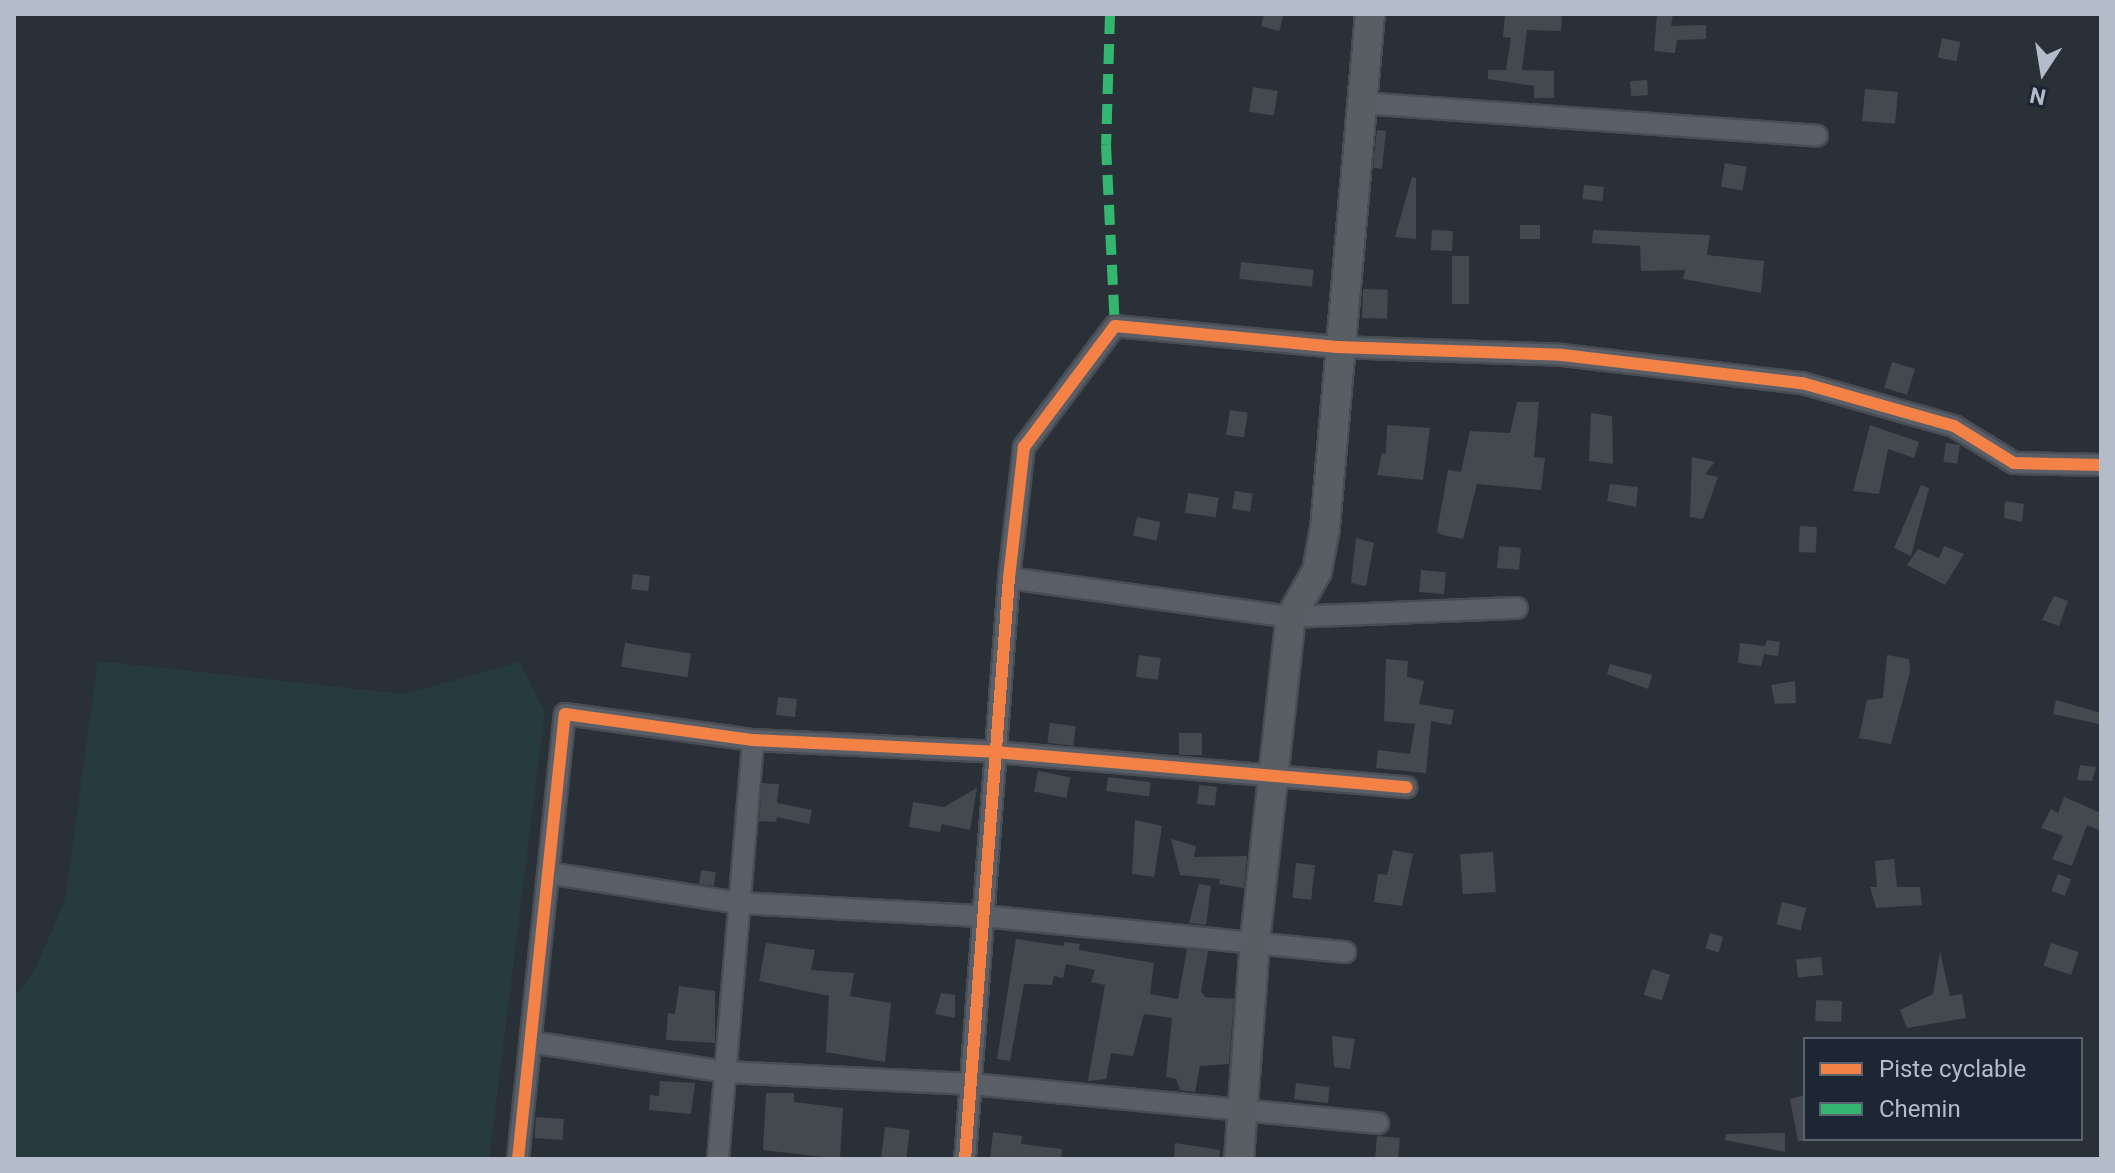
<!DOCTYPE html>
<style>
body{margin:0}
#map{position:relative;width:2115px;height:1173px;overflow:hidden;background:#2a3038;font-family:Roboto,sans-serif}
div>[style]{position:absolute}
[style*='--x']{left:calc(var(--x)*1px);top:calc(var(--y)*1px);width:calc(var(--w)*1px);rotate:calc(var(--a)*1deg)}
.green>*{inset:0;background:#273a3e}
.building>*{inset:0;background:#444950;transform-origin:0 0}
.roads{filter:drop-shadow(2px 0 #484c53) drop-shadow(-2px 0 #484c53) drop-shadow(0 2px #484c53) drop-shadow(0 -2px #484c53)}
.street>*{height:20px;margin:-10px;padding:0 10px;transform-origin:10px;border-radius:10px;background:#5a5e66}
.secondary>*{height:28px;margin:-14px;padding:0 14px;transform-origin:14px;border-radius:14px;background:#595d64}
.quiet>*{height:10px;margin-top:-5px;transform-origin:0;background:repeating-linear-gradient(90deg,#33b770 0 20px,transparent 0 30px)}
.cycleway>*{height:12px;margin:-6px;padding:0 6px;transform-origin:6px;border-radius:6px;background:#f48246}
span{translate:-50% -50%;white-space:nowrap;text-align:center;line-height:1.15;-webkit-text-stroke:8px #1d2633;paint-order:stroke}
.frame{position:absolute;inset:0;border:16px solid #b4bcc9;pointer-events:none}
.legend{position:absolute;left:1803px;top:1037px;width:280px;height:104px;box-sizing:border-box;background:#1d2633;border:2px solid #59626f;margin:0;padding:10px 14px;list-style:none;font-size:24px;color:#b4bcc9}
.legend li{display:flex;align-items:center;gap:16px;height:40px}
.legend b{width:40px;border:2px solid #59626f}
.north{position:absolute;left:2003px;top:32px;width:80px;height:80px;-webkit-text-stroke:6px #1d2633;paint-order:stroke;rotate:192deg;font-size:22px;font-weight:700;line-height:32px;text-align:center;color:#b4bcc9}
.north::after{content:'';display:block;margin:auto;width:28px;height:36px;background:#b4bcc9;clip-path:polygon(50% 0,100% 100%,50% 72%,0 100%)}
</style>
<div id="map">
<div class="green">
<div style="clip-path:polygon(98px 661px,404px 694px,520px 662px,545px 713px,489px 1159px,14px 1159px,14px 997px,34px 972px,65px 900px)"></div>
</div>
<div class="building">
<div style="clip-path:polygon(1264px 14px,1284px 14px,1279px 31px,1261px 26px)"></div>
<div style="clip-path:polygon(1505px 14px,1562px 14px,1561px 31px,1527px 30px,1522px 70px,1554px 71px,1554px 98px,1534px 98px,1534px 86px,1488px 79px,1488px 70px,1506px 70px,1511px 38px,1503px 37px)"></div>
<div style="clip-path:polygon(1657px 14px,1673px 14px,1671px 26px,1706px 25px,1706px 39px,1677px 40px,1675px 53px,1654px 51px)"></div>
<div style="left:1942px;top:38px;width:19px;height:20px;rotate:12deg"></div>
<div style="left:1647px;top:80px;width:15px;height:17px;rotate:86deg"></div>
<div style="left:1253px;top:87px;width:25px;height:25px;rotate:9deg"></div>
<div style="left:1865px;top:89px;width:33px;height:32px;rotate:5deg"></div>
<div style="left:1377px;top:130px;width:9px;height:38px;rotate:6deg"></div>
<div style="left:1725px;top:163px;width:22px;height:24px;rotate:10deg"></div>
<div style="clip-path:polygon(1412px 177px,1416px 178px,1416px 239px,1395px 237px)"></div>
<div style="left:1584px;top:185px;width:20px;height:14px;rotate:6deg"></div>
<div style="left:1520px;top:225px;width:20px;height:14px"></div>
<div style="left:1432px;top:230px;width:21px;height:20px;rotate:3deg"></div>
<div style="clip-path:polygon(1593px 230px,1710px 235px,1707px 255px,1764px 261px,1761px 293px,1683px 279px,1685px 270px,1641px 271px,1640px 246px,1592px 243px)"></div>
<div style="left:1452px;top:256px;width:17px;height:48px"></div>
<div style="left:1241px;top:262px;width:73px;height:17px;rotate:6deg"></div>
<div style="left:1363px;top:289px;width:25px;height:29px;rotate:2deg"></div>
<div style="left:1892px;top:362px;width:24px;height:27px;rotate:17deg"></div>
<div style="clip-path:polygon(1517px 402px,1539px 402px,1534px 457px,1545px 458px,1541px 490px,1477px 484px,1463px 539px,1442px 535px,1437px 532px,1448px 470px,1461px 472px,1470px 431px,1510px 433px)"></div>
<div style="left:1230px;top:410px;width:18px;height:25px;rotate:9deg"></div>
<div style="clip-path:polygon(1591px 413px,1612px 416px,1613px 464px,1589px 461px)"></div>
<div style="clip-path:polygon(1387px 425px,1430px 428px,1423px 480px,1377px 475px,1382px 453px,1386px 454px)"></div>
<div style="clip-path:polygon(1870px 425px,1919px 442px,1914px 458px,1888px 449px,1879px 494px,1853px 491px)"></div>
<div style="left:1946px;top:443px;width:14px;height:19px;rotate:8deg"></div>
<div style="clip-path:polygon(1692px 457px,1715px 462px,1705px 474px,1718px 477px,1703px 519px,1690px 517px)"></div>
<div style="clip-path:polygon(1610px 484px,1638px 487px,1636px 507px,1607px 501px)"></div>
<div style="clip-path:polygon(1921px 485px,1929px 488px,1911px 556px,1894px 548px)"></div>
<div style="left:1235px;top:491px;width:18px;height:18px;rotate:9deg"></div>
<div style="left:1188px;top:493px;width:31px;height:20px;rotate:9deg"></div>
<div style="clip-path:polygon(2005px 501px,2024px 504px,2022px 522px,2004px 518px)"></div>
<div style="left:1137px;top:517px;width:24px;height:19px;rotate:12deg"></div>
<div style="left:1800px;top:526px;width:17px;height:26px;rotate:3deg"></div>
<div style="clip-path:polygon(1356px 538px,1374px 543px,1366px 586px,1351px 583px)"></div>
<div style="left:1499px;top:546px;width:22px;height:22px;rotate:5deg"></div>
<div style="clip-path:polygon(1944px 546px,1964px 554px,1945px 585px,1907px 565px,1918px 549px,1939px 558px)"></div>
<div style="left:1421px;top:570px;width:25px;height:22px;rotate:5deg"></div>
<div style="left:633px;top:574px;width:17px;height:15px;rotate:7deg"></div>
<div style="clip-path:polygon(2054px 596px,2068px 601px,2059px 626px,2042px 620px)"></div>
<div style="clip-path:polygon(1767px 640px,1780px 642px,1778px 656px,1764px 654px,1761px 666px,1738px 663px,1740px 643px,1765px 646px)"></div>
<div style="left:625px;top:643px;width:67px;height:24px;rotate:9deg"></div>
<div style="left:1139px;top:655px;width:22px;height:22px;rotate:8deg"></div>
<div style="clip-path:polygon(1887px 655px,1909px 659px,1910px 672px,1891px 744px,1859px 738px,1867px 700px,1883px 698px)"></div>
<div style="clip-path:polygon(1386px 659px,1408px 661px,1407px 677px,1424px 681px,1419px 704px,1454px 710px,1451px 725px,1431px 721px,1426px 773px,1376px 768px,1378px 750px,1410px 754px,1415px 724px,1384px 721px)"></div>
<div style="clip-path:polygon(1610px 664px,1652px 675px,1648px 689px,1607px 674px)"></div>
<div style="clip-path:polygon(1795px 681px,1796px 703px,1775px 704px,1771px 685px)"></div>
<div style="left:778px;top:697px;width:19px;height:18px;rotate:6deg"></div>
<div style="clip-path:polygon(2056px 700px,2101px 713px,2099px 724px,2053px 714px)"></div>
<div style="left:1050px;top:723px;width:26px;height:20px;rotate:7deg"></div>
<div style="left:1179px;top:733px;width:23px;height:22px"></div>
<div style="clip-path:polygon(2080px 765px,2096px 767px,2092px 781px,2077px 780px)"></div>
<div style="left:1038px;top:771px;width:33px;height:21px;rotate:11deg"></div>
<div style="left:1108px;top:777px;width:43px;height:14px;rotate:7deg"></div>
<div style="clip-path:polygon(762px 783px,779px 784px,777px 803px,812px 810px,809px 824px,777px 817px,776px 822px,759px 821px)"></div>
<div style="left:1199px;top:785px;width:18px;height:19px;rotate:6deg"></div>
<div style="clip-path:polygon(977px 788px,970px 830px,942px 824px,940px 832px,909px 827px,913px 802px,944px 807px)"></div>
<div style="clip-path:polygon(2064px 797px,2101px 813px,2101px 831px,2087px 825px,2072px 866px,2052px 859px,2063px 836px,2041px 828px,2051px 809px,2058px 813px)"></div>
<div style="clip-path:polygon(1135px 820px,1162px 826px,1154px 877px,1132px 874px)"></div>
<div style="clip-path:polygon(1171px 839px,1196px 846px,1194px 857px,1247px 856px,1244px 888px,1219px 884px,1220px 879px,1180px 875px)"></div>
<div style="clip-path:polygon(1393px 850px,1413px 854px,1402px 906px,1374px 902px,1378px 874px,1387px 875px)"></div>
<div style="left:1493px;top:852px;width:40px;height:33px;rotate:86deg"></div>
<div style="clip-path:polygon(1894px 859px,1897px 887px,1920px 887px,1922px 905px,1876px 908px,1870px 887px,1877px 887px,1875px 861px)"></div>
<div style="left:1296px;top:863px;width:19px;height:35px;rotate:6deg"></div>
<div style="left:701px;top:870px;width:15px;height:14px;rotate:8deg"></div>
<div style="left:2058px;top:874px;width:14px;height:18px;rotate:21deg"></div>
<div style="clip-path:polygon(1199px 884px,1211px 886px,1206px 925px,1189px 923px)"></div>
<div style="left:1782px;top:902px;width:25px;height:23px;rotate:14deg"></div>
<div style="left:1710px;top:933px;width:14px;height:16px;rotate:17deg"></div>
<div style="clip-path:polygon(1016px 939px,1064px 946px,1064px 942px,1080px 944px,1079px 950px,1154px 963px,1150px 994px,1178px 999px,1187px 949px,1208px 951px,1201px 991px,1205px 997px,1234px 999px,1229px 1064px,1200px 1066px,1195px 1092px,1180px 1090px,1176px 1079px,1166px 1077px,1172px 1018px,1144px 1014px,1133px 1056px,1111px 1053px,1106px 1079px,1088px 1081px,1105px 985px,1091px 982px,1095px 970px,1066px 964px,1063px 978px,1054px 976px,1052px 985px,1024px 984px,1010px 1061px,997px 1059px)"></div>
<div style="clip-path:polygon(766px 943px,815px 950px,811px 970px,854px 973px,850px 996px,891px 1003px,885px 1062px,826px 1052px,829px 996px,759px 981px)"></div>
<div style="left:2051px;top:943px;width:29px;height:24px;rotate:18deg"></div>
<div style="clip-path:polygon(1940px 952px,1950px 996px,1962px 994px,1966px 1018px,1907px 1028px,1900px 1010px,1933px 994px)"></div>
<div style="left:1821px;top:957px;width:18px;height:25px;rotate:84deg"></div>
<div style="left:1652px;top:969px;width:19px;height:27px;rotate:18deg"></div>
<div style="clip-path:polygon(679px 986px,715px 991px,715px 1043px,666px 1040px,668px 1013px,675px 1014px)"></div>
<div style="clip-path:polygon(941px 993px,955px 995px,955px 1018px,935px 1014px)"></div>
<div style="left:1816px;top:1000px;width:26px;height:21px;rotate:2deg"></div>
<div style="clip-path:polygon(1332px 1036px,1355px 1039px,1350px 1069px,1334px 1067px)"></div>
<div style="clip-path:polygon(660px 1081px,695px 1083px,691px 1114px,649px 1110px,650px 1095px,659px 1096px)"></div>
<div style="left:1296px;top:1083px;width:34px;height:16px;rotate:7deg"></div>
<div style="clip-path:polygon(766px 1093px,794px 1093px,794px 1102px,843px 1108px,840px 1159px,763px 1150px)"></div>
<div style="clip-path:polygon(1805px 1095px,1805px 1141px,1798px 1141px,1790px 1099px)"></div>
<div style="left:536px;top:1117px;width:28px;height:21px;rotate:4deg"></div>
<div style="left:885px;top:1127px;width:25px;height:32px;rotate:7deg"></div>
<div style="clip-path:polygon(993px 1132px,1022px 1136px,1021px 1144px,1062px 1149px,1061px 1159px,990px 1159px)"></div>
<div style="clip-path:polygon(1785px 1133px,1785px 1152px,1725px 1140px,1726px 1134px)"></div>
<div style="left:1377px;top:1136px;width:23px;height:23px;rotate:5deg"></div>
<div style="clip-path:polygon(1175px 1143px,1220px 1150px,1219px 1159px,1174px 1159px)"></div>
</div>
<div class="roads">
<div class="street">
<div style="--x:1361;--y:103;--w:457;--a:4.1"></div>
<div style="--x:1009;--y:578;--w:285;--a:7.9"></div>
<div style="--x:1291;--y:617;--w:226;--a:-2.3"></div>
<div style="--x:548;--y:873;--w:194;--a:8.9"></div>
<div style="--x:740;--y:903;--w:243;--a:3.1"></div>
<div style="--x:983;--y:916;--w:364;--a:5.7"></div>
<div style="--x:530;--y:1042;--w:198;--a:8.7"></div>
<div style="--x:726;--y:1072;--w:245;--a:2.8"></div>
<div style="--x:971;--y:1084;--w:409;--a:5.5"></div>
<div style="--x:518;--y:1159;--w:447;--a:-84"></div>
<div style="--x:565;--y:714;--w:190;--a:7.9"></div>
<div style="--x:753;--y:740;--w:242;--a:2.8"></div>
<div style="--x:995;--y:752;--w:413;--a:4.9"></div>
<div style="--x:718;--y:1159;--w:420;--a:-85.2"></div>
<div style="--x:965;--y:1159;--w:583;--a:-85.67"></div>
<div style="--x:1009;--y:578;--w:132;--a:-83.5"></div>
<div style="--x:1024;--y:447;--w:151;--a:-53.1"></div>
<div style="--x:1115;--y:326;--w:223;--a:5.4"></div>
<div style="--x:1337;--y:347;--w:225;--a:2"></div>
<div style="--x:1562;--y:355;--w:242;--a:6.7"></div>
<div style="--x:1802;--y:383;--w:158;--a:15.8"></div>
<div style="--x:1954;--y:426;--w:70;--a:31.7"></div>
<div style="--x:2014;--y:463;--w:87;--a:1.3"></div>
</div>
<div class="secondary">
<div style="--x:1239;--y:1159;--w:219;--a:-85.8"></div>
<div style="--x:1255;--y:941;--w:326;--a:-83.7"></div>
<div style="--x:1291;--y:617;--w:53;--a:-60.5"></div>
<div style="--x:1317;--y:571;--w:44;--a:-79.5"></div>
<div style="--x:1325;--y:528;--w:516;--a:-85"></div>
</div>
</div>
<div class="quiet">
<div style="--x:1110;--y:14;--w:131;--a:91.7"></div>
<div style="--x:1106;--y:145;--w:181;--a:87.2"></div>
</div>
<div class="cycleway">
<div style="--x:518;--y:1159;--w:447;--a:-84"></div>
<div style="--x:565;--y:714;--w:190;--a:7.9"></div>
<div style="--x:753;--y:740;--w:242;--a:2.8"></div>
<div style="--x:995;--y:752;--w:413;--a:4.9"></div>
<div style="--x:965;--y:1159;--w:583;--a:-85.67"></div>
<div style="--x:1009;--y:578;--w:132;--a:-83.5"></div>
<div style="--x:1024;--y:447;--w:151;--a:-53.1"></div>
<div style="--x:1115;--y:326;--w:223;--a:5.4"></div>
<div style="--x:1337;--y:347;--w:225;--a:2"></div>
<div style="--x:1562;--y:355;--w:242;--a:6.7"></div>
<div style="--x:1802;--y:383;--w:158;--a:15.8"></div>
<div style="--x:1954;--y:426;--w:70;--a:31.7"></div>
<div style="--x:2014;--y:463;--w:87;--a:1.3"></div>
</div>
<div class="frame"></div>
<ul class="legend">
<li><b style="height:10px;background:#f48246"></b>Piste cyclable</li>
<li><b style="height:10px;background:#33b770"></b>Chemin</li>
</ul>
<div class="north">N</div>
</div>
